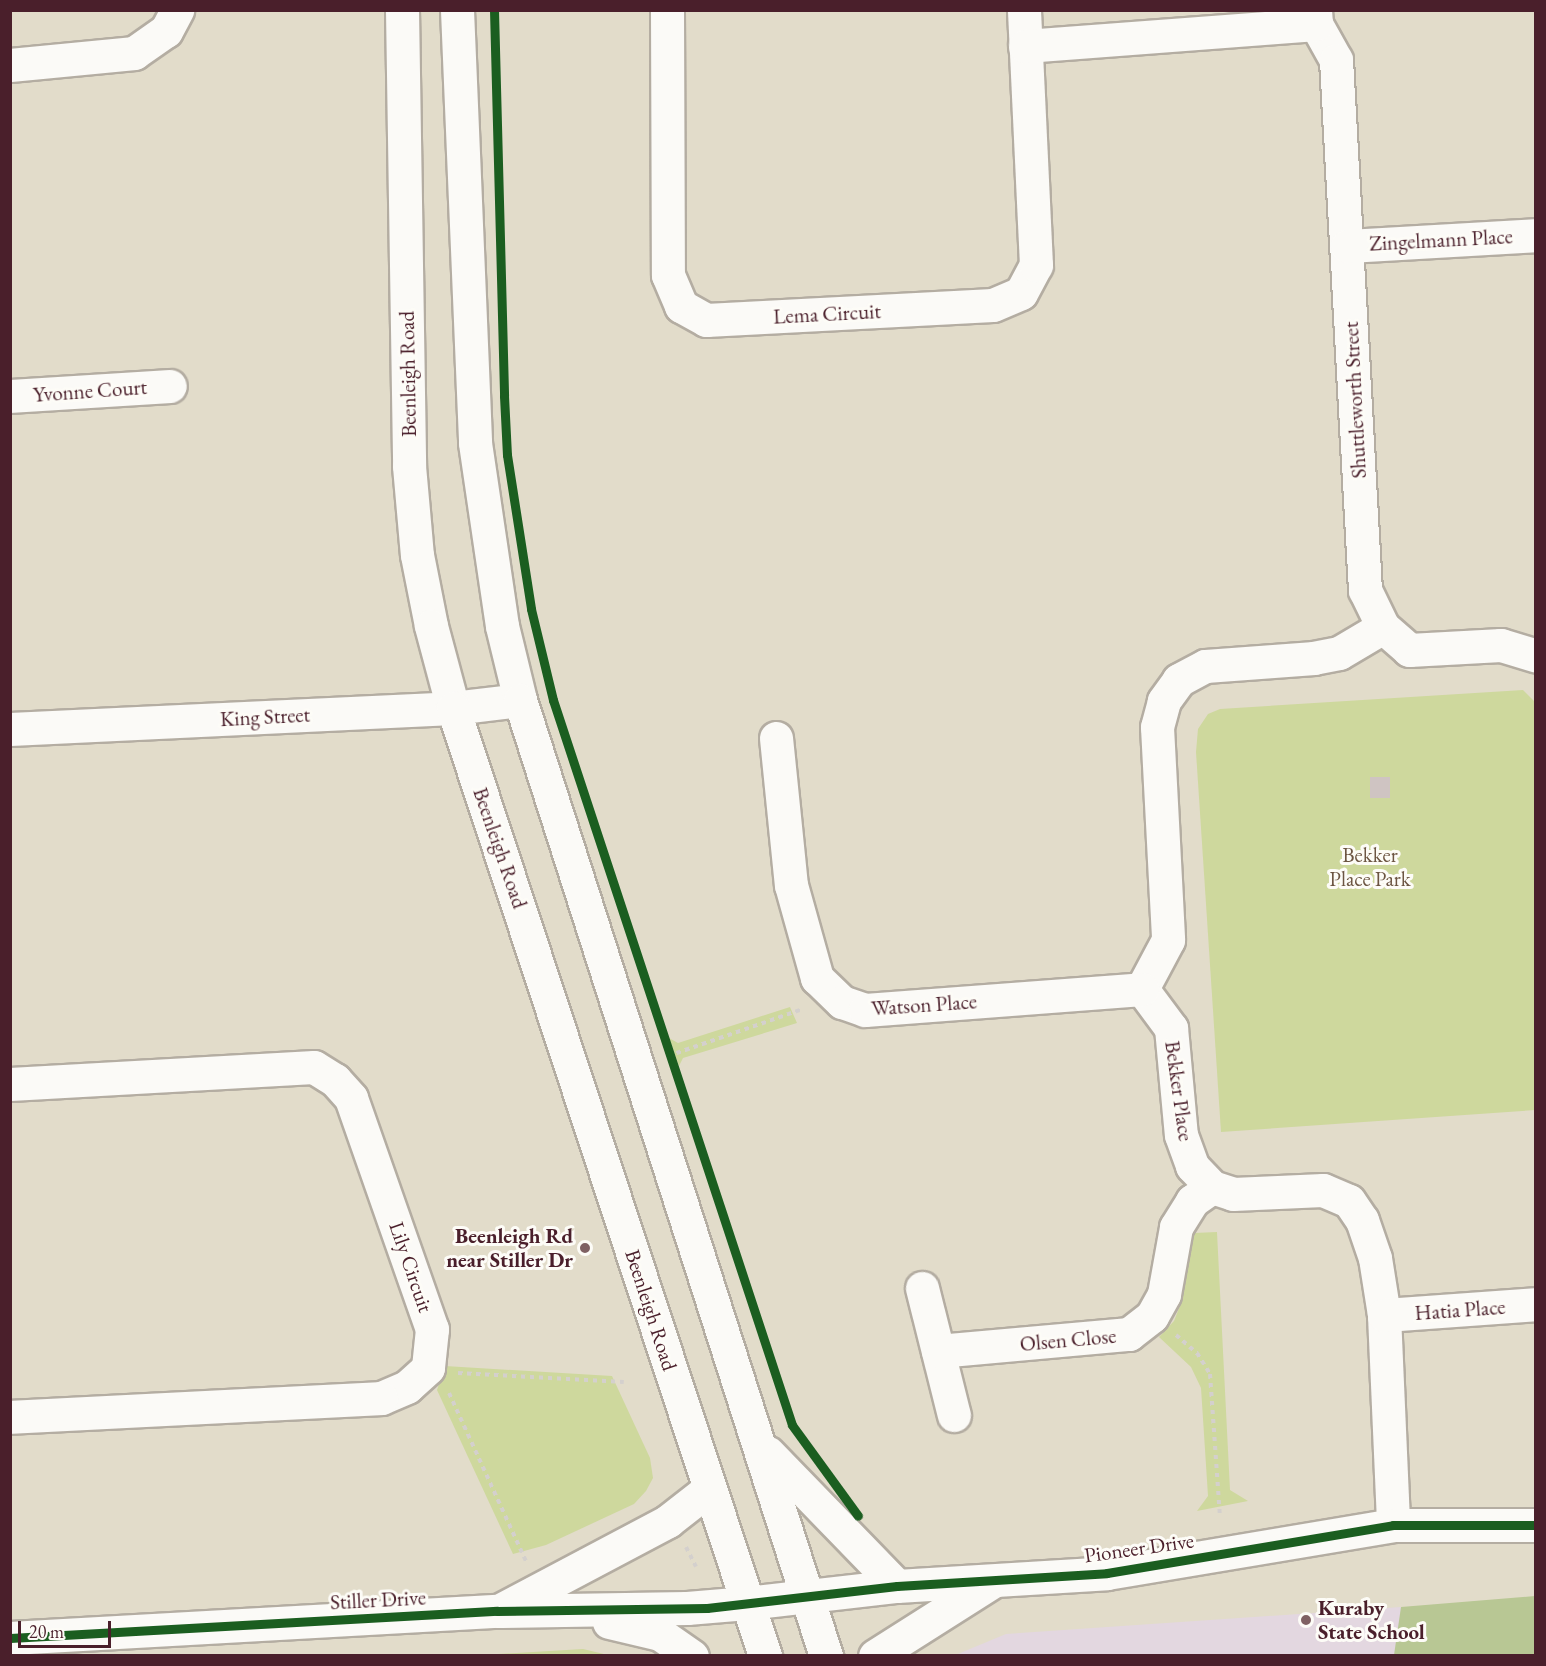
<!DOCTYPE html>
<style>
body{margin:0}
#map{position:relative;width:1546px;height:1666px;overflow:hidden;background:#e2dcca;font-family:"EB Garamond",serif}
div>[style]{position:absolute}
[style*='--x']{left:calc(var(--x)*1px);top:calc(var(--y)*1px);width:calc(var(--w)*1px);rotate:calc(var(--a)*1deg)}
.built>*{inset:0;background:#e3d7e0}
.green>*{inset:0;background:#ced89d}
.forest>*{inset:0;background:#b8c794}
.building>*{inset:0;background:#cfc4c2;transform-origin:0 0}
.path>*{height:4px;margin-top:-2px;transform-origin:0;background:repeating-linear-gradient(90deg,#d4d0cd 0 4.5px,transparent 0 9px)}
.roads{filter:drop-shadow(2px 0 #b4ada2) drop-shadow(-2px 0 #b4ada2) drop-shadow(0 2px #b4ada2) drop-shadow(0 -2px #b4ada2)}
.street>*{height:33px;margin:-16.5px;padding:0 16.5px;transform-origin:16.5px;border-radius:16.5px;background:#fbfaf7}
.secondary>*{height:33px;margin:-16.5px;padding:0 16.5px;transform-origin:16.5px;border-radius:16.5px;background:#fbfaf7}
.cycleway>*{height:9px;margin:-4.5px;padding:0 4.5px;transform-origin:4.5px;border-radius:4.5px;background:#1b5e20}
.dots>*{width:16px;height:16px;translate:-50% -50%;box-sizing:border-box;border:3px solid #fdfcf7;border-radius:50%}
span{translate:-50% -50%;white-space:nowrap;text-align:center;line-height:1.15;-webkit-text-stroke:6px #fdfcf7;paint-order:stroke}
.street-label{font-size:21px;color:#4a1f2b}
.park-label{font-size:21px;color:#6c5542}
.poi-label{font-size:21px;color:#4a1f2b;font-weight:700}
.right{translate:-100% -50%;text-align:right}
.left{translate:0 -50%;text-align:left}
.frame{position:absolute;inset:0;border:12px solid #4a1f2b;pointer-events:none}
.scale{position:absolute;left:18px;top:1621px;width:93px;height:27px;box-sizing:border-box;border:3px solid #4a1f2b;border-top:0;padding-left:8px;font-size:18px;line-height:21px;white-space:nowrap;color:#4a1f2b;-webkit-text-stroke:4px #fdfcf7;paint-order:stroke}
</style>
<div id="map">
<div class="built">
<div style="clip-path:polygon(1401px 1607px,1425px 1655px,953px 1656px,1006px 1634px)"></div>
</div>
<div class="green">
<div style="clip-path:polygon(1523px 690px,1535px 702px,1535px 1110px,1221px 1132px,1196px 752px,1198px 729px,1208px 714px,1220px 709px)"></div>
<div style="clip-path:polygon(790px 1007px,797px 1023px,683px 1058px,679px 1066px,669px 1038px,678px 1043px)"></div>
<div style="clip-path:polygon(1217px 1232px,1230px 1490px,1248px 1501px,1197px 1511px,1208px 1496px,1201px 1388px,1191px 1367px,1159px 1337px,1174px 1321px,1181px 1303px,1187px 1246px,1194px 1233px)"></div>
<div style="clip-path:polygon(445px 1366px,612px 1376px,650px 1458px,653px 1478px,646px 1491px,634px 1504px,546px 1545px,513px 1554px,437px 1390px)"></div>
<div style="clip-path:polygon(583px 1649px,608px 1655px,482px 1655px)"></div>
</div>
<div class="forest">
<div style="clip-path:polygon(1535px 1596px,1535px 1655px,1394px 1655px,1401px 1607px)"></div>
</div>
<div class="building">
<div style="left:1370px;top:777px;width:20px;height:21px"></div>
</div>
<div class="path">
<div style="--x:668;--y:1056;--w:143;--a:-19.2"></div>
<div style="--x:1176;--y:1335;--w:28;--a:41"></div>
<div style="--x:1197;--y:1353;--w:25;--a:58"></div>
<div style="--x:1210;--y:1374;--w:142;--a:86"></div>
<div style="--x:458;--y:1373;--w:166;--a:3.1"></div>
<div style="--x:449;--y:1393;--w:185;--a:65.4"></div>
<div style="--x:686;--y:1547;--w:22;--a:63"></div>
</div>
<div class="roads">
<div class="street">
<div style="--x:667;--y:10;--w:265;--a:89.8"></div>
<div style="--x:668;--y:275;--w:34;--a:67"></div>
<div style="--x:681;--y:306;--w:29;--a:29"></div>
<div style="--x:706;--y:320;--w:287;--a:-3"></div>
<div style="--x:993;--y:305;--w:30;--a:-23"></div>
<div style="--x:1021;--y:293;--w:32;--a:-62"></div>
<div style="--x:1036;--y:265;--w:255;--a:-92.7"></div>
<div style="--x:1315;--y:10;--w:14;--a:86"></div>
<div style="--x:1316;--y:24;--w:41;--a:60.9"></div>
<div style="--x:1336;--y:60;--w:531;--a:86.87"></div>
<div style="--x:1365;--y:590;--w:41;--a:64.1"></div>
<div style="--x:1383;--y:627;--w:35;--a:41"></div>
<div style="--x:1409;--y:650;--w:92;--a:-3.1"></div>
<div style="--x:1501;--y:645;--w:37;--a:17"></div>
<div style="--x:1025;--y:46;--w:292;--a:-4.3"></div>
<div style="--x:10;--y:65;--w:125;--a:-5.5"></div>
<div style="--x:134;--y:53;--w:39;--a:-35"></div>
<div style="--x:166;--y:31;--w:24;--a:-62"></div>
<div style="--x:1347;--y:246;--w:189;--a:-3.3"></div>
<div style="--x:10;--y:396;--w:160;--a:-3.6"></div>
<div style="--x:1383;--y:627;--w:51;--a:149.4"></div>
<div style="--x:1339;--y:653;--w:25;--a:169"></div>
<div style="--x:1314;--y:658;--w:109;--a:175.8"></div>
<div style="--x:1205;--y:666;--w:30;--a:152"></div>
<div style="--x:1179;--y:680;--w:26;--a:126"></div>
<div style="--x:1164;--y:701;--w:27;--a:105"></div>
<div style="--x:1157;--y:727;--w:213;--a:87"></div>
<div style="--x:1168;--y:940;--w:55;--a:118"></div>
<div style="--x:1142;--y:989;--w:49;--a:53.4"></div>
<div style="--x:1171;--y:1028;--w:107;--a:84.7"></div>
<div style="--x:1181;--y:1135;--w:33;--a:70"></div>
<div style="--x:1192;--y:1166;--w:29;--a:46"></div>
<div style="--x:1212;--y:1187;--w:22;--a:18"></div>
<div style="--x:1233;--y:1194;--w:90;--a:-2.5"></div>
<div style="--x:1323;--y:1190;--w:28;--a:23"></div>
<div style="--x:1349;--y:1201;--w:23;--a:56"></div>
<div style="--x:1362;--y:1220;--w:40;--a:71.1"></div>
<div style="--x:1375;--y:1258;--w:58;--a:81"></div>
<div style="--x:1384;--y:1315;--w:210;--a:87.5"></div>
<div style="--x:10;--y:729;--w:443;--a:-2.7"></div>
<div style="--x:453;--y:708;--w:67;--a:-6.8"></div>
<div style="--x:776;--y:738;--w:148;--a:84.2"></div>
<div style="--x:791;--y:885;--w:97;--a:74.4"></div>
<div style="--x:817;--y:978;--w:35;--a:44"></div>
<div style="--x:842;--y:1002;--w:24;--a:19"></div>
<div style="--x:865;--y:1010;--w:278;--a:-4.3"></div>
<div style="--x:10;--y:1084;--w:304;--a:-3.2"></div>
<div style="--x:314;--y:1067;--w:25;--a:32"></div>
<div style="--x:335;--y:1080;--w:24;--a:48"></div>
<div style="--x:351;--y:1098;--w:245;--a:70.7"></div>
<div style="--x:432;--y:1329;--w:39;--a:96"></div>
<div style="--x:428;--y:1368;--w:28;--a:138"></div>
<div style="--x:407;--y:1387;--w:28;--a:157"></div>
<div style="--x:381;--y:1398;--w:371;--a:177.1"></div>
<div style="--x:922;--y:1288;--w:131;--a:75.9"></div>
<div style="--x:1384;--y:1315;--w:152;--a:-4.1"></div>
<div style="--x:938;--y:1351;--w:192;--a:-5.1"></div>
<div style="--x:1129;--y:1334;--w:29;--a:-38"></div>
<div style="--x:1152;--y:1316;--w:25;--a:-61"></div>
<div style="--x:1164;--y:1294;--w:68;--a:-79.8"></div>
<div style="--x:1176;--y:1227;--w:31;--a:-58"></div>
<div style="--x:1192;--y:1201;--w:24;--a:-35"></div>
<div style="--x:504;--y:1608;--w:186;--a:-27.9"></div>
<div style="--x:668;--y:1521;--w:52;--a:-38"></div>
<div style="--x:609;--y:1622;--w:52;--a:13.2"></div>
<div style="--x:660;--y:1634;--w:39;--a:35"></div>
<div style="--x:10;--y:1638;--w:488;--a:-3.2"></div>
<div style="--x:497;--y:1611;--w:190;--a:-0.9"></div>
<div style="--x:687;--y:1608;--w:60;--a:-4.8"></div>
</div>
<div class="secondary">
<div style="--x:402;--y:10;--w:456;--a:89.1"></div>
<div style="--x:409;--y:466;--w:89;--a:84.9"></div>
<div style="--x:417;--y:555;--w:72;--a:78.8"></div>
<div style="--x:431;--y:626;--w:85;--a:75"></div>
<div style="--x:453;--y:708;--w:998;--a:71.78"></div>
<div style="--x:457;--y:10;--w:433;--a:87.6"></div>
<div style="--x:475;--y:443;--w:185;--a:81.6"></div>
<div style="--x:502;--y:626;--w:76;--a:76.3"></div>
<div style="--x:520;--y:700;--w:1004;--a:72.25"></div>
<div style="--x:768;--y:1453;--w:185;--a:45.9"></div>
<div style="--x:747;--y:1603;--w:151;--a:-6.5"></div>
<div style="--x:897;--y:1586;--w:210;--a:-3.5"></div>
<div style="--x:1107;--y:1573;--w:290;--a:-9.5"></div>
<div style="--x:1393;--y:1525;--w:143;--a:0"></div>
<div style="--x:875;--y:1656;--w:140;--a:-32.4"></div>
</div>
</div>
<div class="cycleway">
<div style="--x:494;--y:10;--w:386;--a:88.5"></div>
<div style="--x:504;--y:396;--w:59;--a:87.1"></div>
<div style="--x:507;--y:455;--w:156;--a:81.1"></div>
<div style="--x:531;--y:609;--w:94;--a:76.4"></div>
<div style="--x:553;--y:700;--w:763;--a:71.75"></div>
<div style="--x:792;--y:1425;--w:112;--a:54"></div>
<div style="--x:10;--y:1638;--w:488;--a:-3.2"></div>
<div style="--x:497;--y:1611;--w:210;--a:-0.8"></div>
<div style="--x:707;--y:1608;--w:191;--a:-6.6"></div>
<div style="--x:897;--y:1586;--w:210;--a:-3.5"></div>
<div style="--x:1107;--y:1573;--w:290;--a:-9.5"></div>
<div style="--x:1393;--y:1525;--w:143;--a:0"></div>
</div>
<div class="dots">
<div style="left:585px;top:1248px;background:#7f6163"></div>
<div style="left:1306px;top:1620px;background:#7f6163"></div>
</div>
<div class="street-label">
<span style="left:1441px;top:240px;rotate:-3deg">Zingelmann Place</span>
<span style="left:827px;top:314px;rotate:-3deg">Lema Circuit</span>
<span style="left:408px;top:374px;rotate:-91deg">Beenleigh Road</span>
<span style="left:90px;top:391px;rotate:-4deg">Yvonne Court</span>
<span style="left:1355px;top:400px;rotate:-93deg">Shuttleworth Street</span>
<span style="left:265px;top:717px;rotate:-3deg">King Street</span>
<span style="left:500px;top:848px;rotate:71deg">Beenleigh Road</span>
<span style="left:924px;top:1005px;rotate:-4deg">Watson Place</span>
<span style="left:1179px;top:1091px;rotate:82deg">Bekker Place</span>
<span style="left:411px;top:1267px;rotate:71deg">Lily Circuit</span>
<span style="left:651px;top:1310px;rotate:72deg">Beenleigh Road</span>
<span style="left:1460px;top:1310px;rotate:-4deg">Hatia Place</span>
<span style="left:1068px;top:1340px;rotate:-5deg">Olsen Close</span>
<span style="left:1139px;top:1548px;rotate:-8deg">Pioneer Drive</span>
<span style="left:378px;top:1600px;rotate:-3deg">Stiller Drive</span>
</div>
<div class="park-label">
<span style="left:1370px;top:867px">Bekker<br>Place Park</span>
</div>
<div class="poi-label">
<span class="right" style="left:573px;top:1248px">Beenleigh Rd<br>near Stiller Dr</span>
<span class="left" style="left:1318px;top:1620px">Kuraby<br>State School</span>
</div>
<div class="frame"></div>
<div class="scale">20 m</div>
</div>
